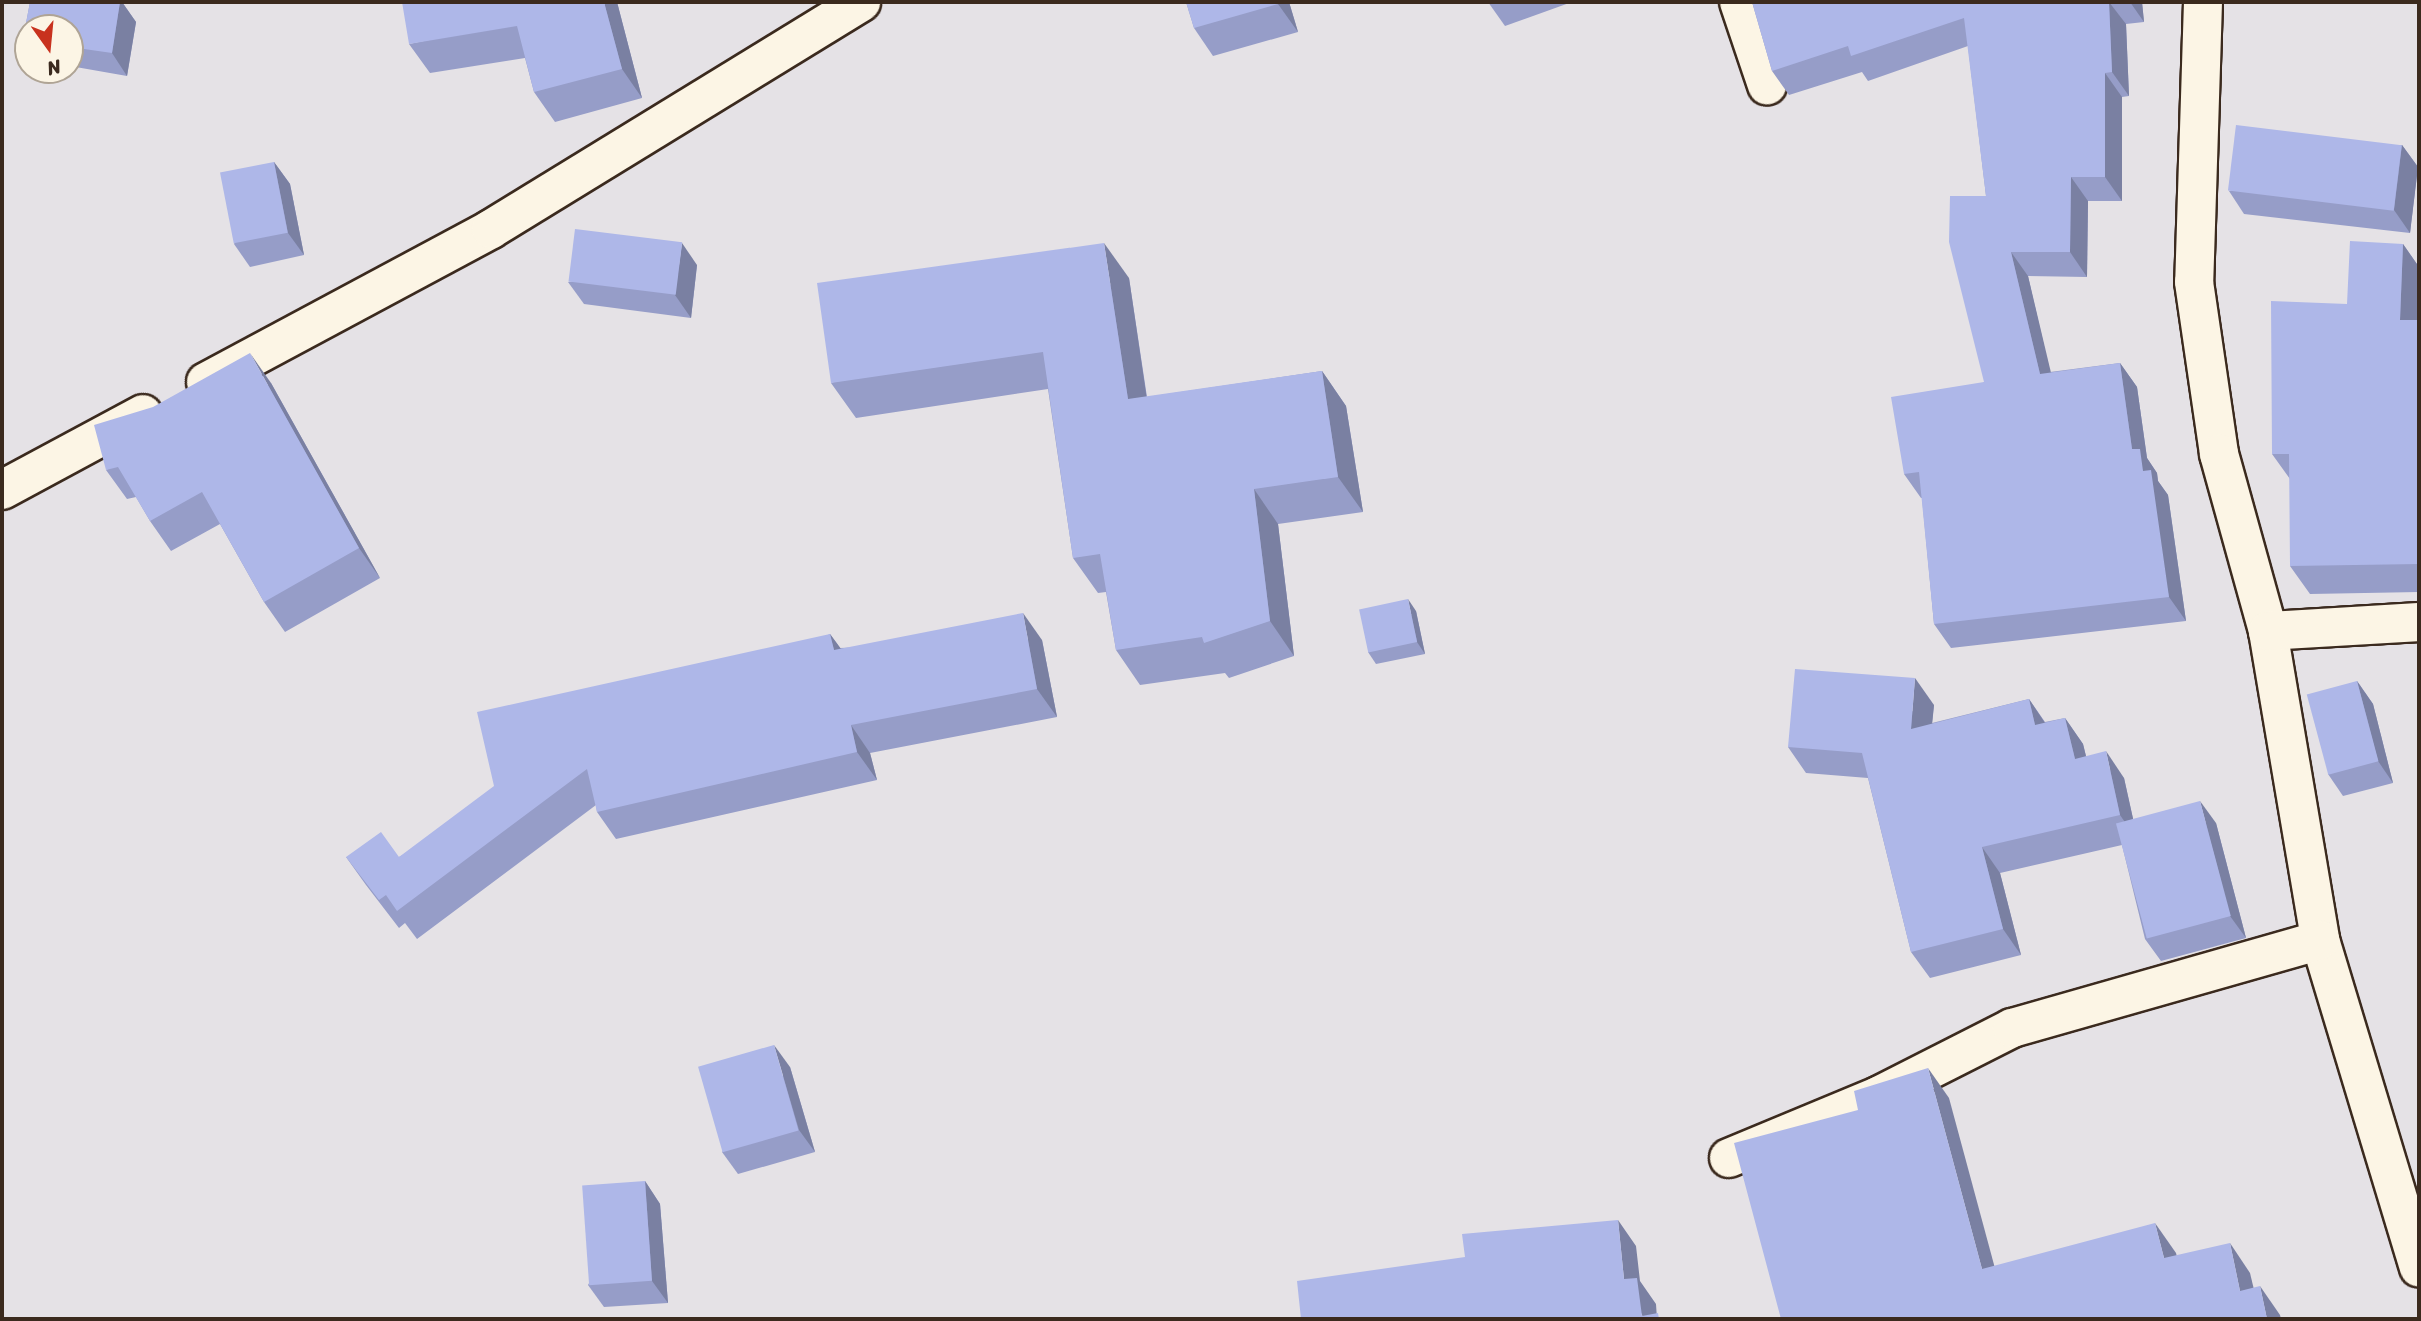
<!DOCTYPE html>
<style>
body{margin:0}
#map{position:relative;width:2421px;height:1321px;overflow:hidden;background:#e5e2e6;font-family:Sriracha,sans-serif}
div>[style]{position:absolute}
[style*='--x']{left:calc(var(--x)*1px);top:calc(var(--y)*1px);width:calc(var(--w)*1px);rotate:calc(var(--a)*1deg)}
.roads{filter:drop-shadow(2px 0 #3b2a1e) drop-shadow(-2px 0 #3b2a1e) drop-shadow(0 2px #3b2a1e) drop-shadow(0 -2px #3b2a1e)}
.minor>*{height:38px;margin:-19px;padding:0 19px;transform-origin:19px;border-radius:19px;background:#fcf5e5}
.wall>*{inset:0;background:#969dc8}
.shaded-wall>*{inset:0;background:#7a80a2}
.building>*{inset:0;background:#aeb7e8;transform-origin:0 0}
span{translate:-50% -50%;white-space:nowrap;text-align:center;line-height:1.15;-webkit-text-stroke:5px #fcf5e5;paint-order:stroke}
.frame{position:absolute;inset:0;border:4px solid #3b2a1e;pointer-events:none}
.north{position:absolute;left:14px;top:14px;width:70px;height:70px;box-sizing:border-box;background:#fcf5e5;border:2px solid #afa495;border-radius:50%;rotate:165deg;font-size:19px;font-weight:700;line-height:28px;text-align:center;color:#3b2a1e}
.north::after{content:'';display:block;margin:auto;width:24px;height:32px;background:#c8321e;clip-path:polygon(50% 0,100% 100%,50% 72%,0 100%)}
</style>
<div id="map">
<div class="roads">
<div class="minor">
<div style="--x:1739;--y:2;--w:88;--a:71.4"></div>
<div style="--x:2203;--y:2;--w:280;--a:91.8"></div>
<div style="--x:2194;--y:282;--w:174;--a:81.7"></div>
<div style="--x:2219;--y:454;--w:184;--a:74.5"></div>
<div style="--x:2268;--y:631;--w:313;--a:80.4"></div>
<div style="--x:2320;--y:940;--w:342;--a:73.2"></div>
<div style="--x:206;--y:382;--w:323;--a:-28.2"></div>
<div style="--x:491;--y:229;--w:434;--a:-31.5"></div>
<div style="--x:2;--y:490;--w:160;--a:-28.3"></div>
<div style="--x:2268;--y:631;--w:151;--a:-3.4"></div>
<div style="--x:1729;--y:1158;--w:164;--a:-22.6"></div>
<div style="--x:1880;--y:1095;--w:148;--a:-26.9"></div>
<div style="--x:2012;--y:1028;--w:320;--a:-15.9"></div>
</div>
</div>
<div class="wall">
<div style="clip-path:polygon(30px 2px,122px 2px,136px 22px,127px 76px,70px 66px,70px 28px,28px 28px,28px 46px,23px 39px)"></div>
<div style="clip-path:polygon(617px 2px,642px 98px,555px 122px,534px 92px,525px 58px,430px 73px,409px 44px)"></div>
<div style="clip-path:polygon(1186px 2px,1289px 2px,1298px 32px,1213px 56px,1194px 28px)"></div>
<div style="clip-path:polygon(1488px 2px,1572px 2px,1505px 26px)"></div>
<div style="clip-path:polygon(1752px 2px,2142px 2px,2144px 22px,2126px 24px,2129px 96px,2122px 97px,2122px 201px,2088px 201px,2087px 277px,2028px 276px,2050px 372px,2120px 363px,2137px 387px,2147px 458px,2157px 473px,2158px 481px,2168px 495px,2186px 621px,1951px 648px,1934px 624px,1922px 498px,1921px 498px,1904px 474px,1984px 382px,1986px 196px,1968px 46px,1868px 81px,1862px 72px,1789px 95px,1772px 71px)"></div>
<div style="clip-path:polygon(2402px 145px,2418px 167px,2410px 233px,2244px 214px,2229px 191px)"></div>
<div style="clip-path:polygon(274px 162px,290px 184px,304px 255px,250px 267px,234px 244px)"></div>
<div style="clip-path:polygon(2403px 244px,2419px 267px,2419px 592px,2310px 594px,2290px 566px,2290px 479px,2272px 454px,2347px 304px)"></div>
<div style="clip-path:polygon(697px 265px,691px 318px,584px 304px,568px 282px)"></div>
<div style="clip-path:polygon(1129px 278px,1147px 397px,1322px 371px,1346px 406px,1363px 512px,1278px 524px,1294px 656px,1229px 678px,1225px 673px,1140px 685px,1116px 650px,1106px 592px,1098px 593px,1073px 558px,1048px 389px,856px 418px,831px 383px)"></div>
<div style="clip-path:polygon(271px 383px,380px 578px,285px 632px,264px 602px,220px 524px,171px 551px,150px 521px,136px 497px,127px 499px,106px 470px)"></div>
<div style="clip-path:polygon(1416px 611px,1425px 654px,1376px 664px,1368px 652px)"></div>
<div style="clip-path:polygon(830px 634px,840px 648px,1042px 640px,1057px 717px,870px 753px,877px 780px,616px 839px,597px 812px,596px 805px,417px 939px,405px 923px,399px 928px,366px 885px,346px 857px,399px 857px)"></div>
<div style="clip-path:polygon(2357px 681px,2373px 704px,2393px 783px,2343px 796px,2328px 774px)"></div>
<div style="clip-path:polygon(2029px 699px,2045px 722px,2065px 718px,2083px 744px,2086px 756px,2124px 778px,2133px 819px,2216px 823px,2246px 938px,2161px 961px,2145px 939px,2122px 845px,2000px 873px,2021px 955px,1930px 978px,1911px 952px,1868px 778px,1806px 773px,1788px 747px,1934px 705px,1932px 723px)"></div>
<div style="clip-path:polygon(790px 1067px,815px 1152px,738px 1174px,722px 1152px)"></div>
<div style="clip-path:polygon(645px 1181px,660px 1204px,668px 1303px,604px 1307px,588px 1285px)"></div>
</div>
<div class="shaded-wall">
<div style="clip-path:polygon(120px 2px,122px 2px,136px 22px,127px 76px,112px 53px)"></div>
<div style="clip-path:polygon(604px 2px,617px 2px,642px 98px,622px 69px)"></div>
<div style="clip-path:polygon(1278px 2px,1289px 2px,1298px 32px,1278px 4px)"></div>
<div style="clip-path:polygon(2109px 2px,2126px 24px,2129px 96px,2112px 72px)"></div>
<div style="clip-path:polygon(2130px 2px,2142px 2px,2144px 22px)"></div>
<div style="clip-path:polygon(2105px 73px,2122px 97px,2122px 201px,2105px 177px)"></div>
<div style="clip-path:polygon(2402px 145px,2418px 167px,2410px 233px,2394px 210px)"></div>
<div style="clip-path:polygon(274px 162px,290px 184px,304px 255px,288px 233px)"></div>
<div style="clip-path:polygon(2071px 177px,2088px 201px,2087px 277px,2070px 252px)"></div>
<div style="clip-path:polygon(682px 243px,697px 265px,691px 318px,675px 295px)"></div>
<div style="clip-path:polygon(1104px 243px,1129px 278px,1152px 434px,1128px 399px)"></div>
<div style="clip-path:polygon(2403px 244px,2419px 267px,2419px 347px,2400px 320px)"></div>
<div style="clip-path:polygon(2011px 252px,2028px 276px,2057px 398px,2040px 374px)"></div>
<div style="clip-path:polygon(250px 353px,271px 383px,380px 578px,359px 548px)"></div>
<div style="clip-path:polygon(2120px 363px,2137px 387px,2147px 458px,2157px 473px,2158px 481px,2168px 495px,2186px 621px,2169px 597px,2143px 471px,2132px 449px)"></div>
<div style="clip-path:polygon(1322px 371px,1346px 406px,1363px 512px,1338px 477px)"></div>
<div style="clip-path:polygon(1254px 489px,1278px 524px,1294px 656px,1270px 621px)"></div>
<div style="clip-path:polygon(1408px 599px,1416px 611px,1425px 654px,1417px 642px)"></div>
<div style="clip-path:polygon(1023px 613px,1042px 640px,1057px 717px,1037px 689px)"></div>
<div style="clip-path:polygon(830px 634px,850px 661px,834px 650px)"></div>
<div style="clip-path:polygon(1915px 678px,1934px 705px,1929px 755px,1911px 729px)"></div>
<div style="clip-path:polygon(2357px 681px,2373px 704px,2393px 783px,2378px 761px)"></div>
<div style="clip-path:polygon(2029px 699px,2047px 726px,2035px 725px)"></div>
<div style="clip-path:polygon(2065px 718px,2083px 744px,2093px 785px,2075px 759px)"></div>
<div style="clip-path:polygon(851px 725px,870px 753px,877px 780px,857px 752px)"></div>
<div style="clip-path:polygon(2106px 751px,2124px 778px,2138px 841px,2120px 815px)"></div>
<div style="clip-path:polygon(2200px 801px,2216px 823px,2246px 938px,2230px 916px)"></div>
<div style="clip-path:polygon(1982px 847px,2000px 873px,2021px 955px,2003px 929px)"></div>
<div style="clip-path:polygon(774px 1045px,790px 1067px,815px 1152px,799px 1130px)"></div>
<div style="clip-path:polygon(1928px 1068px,1949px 1098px,2003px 1298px,1982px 1269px)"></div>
<div style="clip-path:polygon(645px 1181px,660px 1204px,668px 1303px,652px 1281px)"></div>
<div style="clip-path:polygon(1618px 1220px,1636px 1246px,1640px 1281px,1656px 1304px,1657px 1319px,1644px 1319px,1624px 1279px)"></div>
<div style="clip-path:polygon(2155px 1223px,2176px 1253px,2185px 1288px,2164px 1258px)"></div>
<div style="clip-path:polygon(2230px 1243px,2250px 1273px,2261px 1319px,2240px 1291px)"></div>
<div style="clip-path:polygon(2260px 1286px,2280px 1315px,2281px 1319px,2267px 1319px)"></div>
</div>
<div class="building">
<div style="clip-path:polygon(30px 2px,120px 2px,112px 53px,70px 47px,70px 28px,28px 28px,28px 40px,23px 39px)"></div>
<div style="clip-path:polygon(402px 2px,604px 2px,622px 69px,534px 92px,517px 26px,409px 44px)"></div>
<div style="clip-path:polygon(1186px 2px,1278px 2px,1278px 4px,1194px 28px)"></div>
<div style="clip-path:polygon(1752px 2px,2109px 2px,2112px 72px,2105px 73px,2105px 177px,2071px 177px,2070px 252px,2011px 252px,2040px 374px,2120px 363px,2132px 449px,2140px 449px,2143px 471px,2151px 470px,2169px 597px,1934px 624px,1919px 472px,1904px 474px,1891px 397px,1984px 382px,1949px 242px,1950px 196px,1986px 196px,1964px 18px,1851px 56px,1848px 46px,1772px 71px)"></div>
<div style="left:2236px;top:125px;width:167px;height:66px;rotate:7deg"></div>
<div style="left:274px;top:162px;width:72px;height:55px;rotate:79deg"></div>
<div style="left:575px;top:229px;width:108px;height:53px;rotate:7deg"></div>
<div style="clip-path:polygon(2350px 241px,2403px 244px,2400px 320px,2419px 320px,2419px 564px,2290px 566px,2289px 454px,2272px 454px,2271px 301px,2347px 304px)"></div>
<div style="clip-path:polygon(1104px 243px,1128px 399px,1322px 371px,1338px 477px,1254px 489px,1270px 621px,1204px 643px,1202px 637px,1116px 650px,1100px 554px,1073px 558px,1043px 352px,831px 383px,817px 283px)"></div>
<div style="clip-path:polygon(250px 353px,359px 548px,264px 602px,202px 492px,150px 521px,118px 467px,106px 470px,94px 425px,153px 407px)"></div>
<div style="left:1408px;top:599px;width:44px;height:50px;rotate:78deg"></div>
<div style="clip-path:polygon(1023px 613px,1037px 689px,851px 725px,857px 752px,597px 812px,587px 769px,397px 911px,386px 895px,379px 900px,346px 857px,381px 832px,399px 857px,494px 786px,477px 712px,830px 634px,834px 650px)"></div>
<div style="clip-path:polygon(1795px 669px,1915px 678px,1911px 729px,2029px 699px,2035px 725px,2065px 718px,2075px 759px,2106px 751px,2120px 815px,1982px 847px,2003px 929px,1911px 952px,1862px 753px,1788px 747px)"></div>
<div style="left:2357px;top:681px;width:83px;height:52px;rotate:75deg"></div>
<div style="left:2200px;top:801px;width:119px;height:87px;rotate:75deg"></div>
<div style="left:774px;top:1045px;width:89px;height:79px;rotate:74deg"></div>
<div style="clip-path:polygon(1928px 1068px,1982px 1269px,2155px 1223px,2164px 1258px,2230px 1243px,2240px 1291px,2260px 1286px,2267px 1319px,1781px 1319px,1734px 1143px,1858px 1110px,1854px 1091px)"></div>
<div style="left:645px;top:1181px;width:100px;height:63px;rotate:86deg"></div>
<div style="clip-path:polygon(1618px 1220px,1624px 1279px,1637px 1278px,1642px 1316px,1658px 1313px,1659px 1319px,1301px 1319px,1297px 1281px,1465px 1257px,1462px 1234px)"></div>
</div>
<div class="frame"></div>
<div class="north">N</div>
</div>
